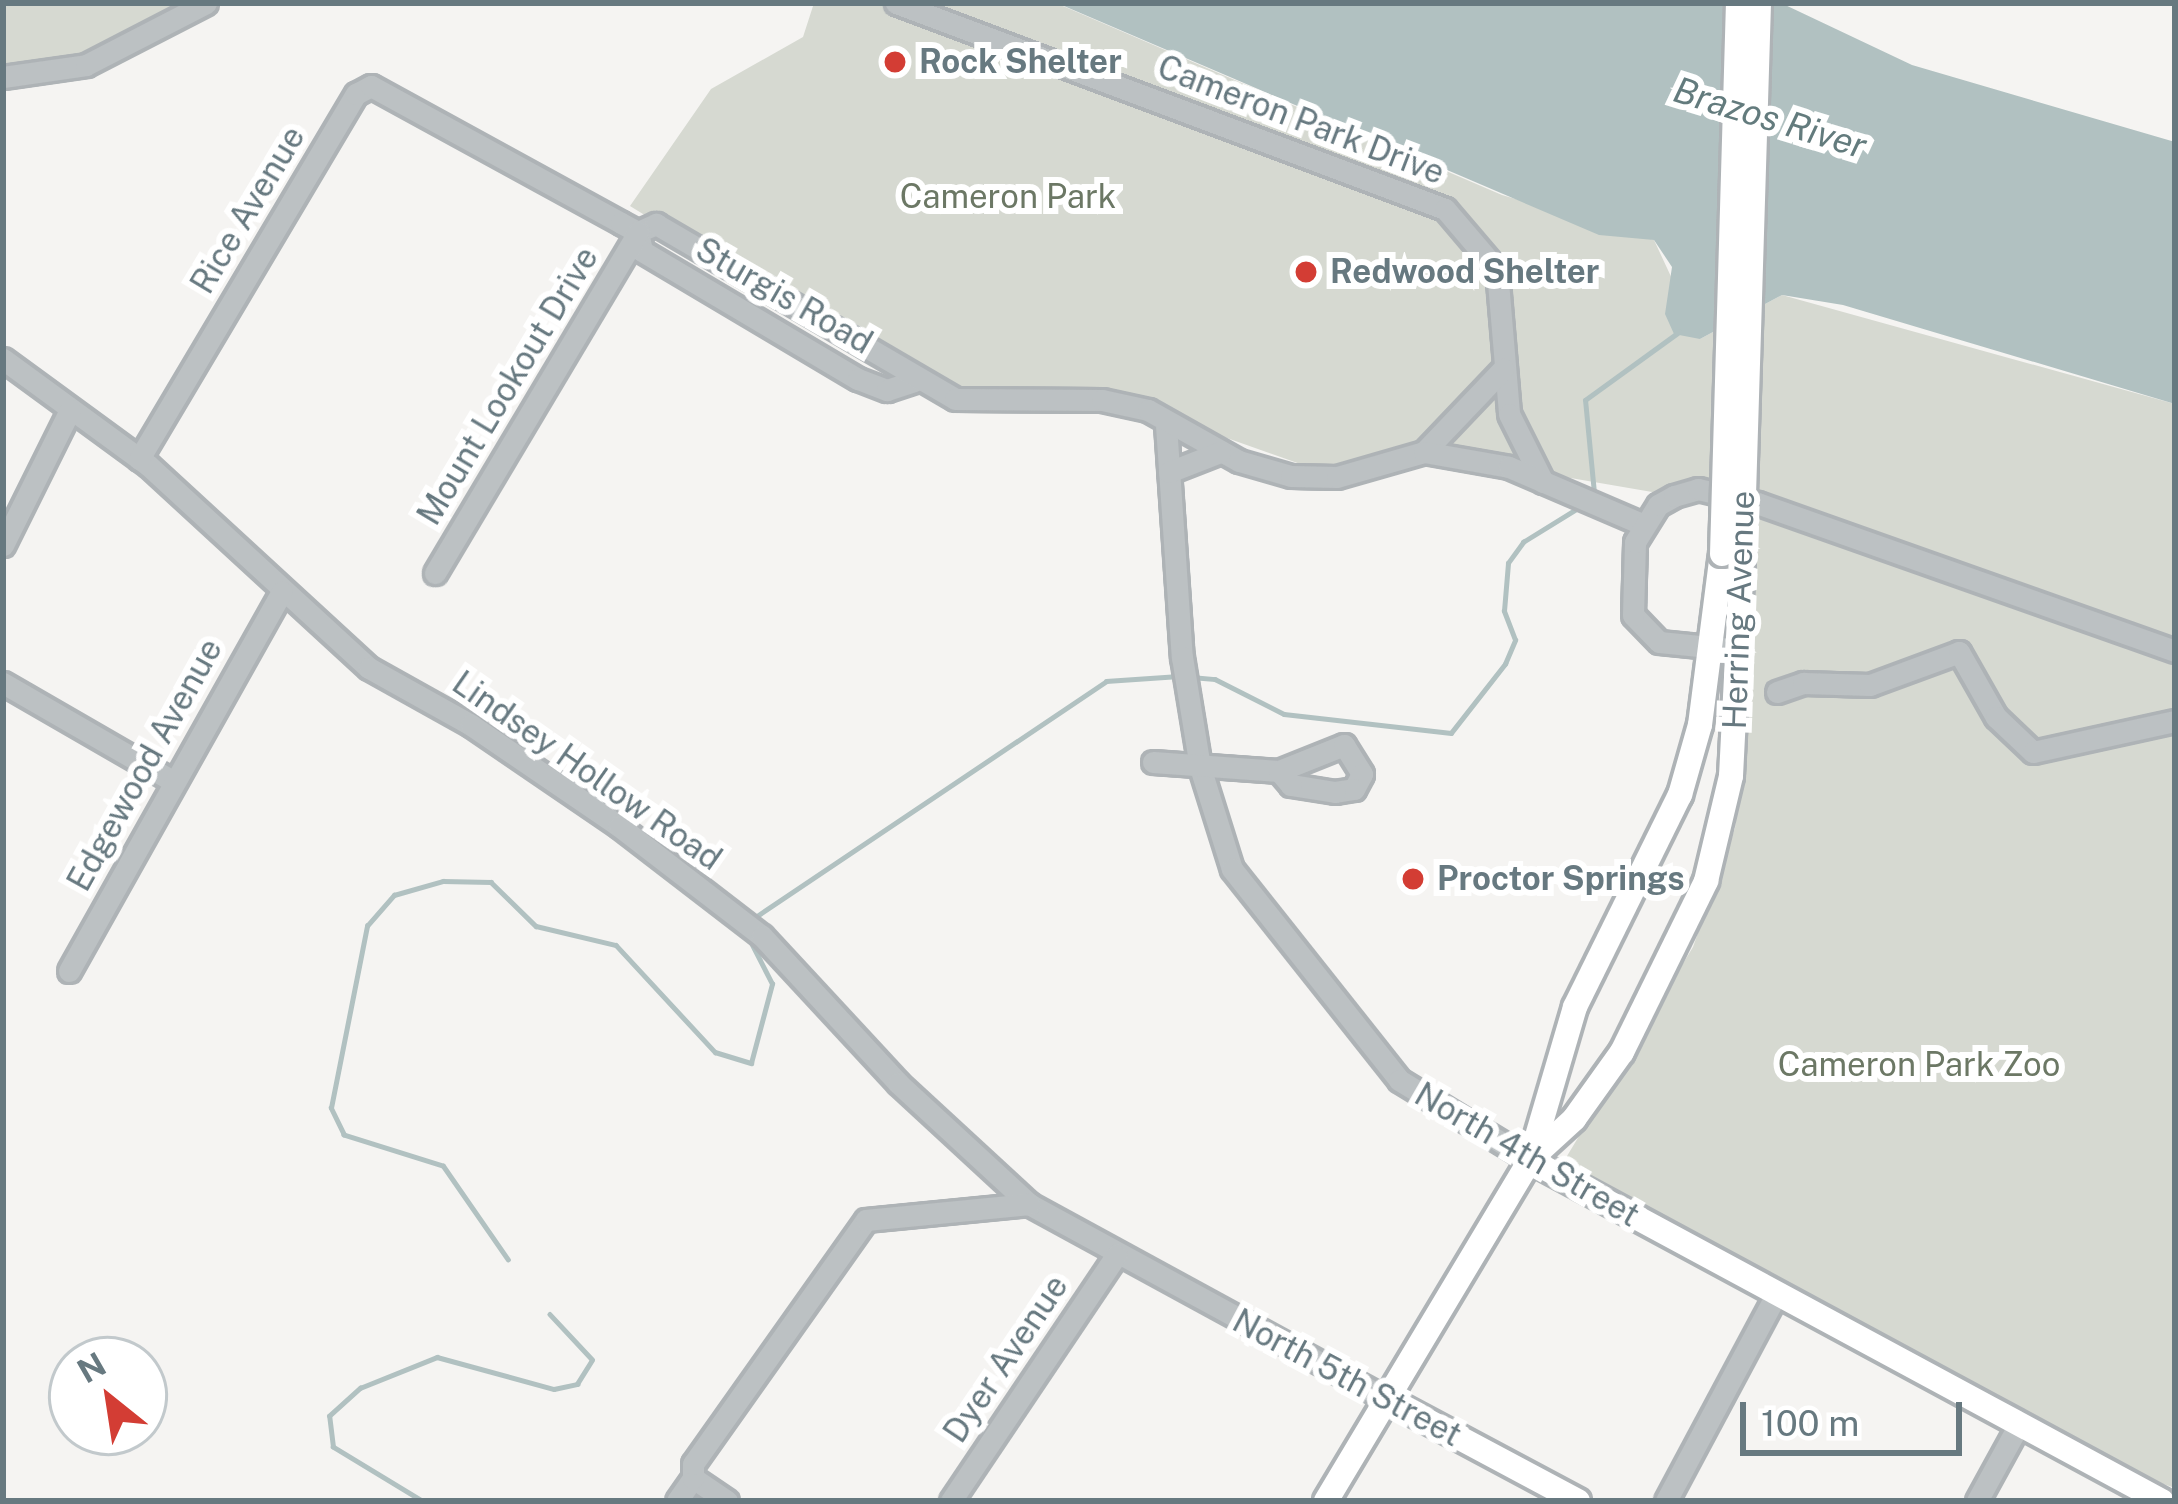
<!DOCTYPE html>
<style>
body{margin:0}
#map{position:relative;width:2178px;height:1504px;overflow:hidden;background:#f5f4f2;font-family:"Public Sans",sans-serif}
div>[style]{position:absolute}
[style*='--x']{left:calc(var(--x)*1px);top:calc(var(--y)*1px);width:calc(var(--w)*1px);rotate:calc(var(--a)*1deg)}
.green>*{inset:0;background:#d6d9d1}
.water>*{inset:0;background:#b1c1c1}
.stream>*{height:4.5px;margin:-2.25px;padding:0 2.25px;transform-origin:2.25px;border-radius:2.25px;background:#b1c1c1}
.roads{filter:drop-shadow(3px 0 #aeb3b6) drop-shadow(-3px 0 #aeb3b6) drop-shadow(0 3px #aeb3b6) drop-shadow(0 -3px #aeb3b6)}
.minor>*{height:21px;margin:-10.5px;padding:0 10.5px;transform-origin:10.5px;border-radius:10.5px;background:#bcc1c3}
.major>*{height:24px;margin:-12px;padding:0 12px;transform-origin:12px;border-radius:12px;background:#fff}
.bridges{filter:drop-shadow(3px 0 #aeb3b6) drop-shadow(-3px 0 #aeb3b6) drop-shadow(0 3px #aeb3b6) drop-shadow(0 -3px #aeb3b6)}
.major-bridge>*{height:24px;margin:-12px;padding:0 12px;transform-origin:12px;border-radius:12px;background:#fff}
.dots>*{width:33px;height:33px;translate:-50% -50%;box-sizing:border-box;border:6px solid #fff;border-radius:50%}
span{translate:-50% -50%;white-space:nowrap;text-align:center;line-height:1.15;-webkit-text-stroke:12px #fff;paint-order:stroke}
.poi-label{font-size:33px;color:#677980;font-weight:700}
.left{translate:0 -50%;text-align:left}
.street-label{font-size:33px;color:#677980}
.park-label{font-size:33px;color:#6c7865}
.water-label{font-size:36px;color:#637b7d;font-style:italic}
.frame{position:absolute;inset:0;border:6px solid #677980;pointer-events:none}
.north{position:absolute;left:48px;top:1336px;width:120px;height:120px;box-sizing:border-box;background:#fff;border:3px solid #c2c9cc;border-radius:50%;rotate:330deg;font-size:33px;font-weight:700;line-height:48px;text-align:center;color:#677980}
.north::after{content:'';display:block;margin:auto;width:42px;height:54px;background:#d33d34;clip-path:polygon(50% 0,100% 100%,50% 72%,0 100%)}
.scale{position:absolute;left:1740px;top:1402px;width:222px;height:54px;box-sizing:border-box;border:6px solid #677980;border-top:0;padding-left:15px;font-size:36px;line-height:42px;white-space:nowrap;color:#677980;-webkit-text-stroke:9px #fff;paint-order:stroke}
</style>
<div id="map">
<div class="green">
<div style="clip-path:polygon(3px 3px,180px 3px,118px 51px,3px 72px)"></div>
<div style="clip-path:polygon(814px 3px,1056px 3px,1502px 195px,1654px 240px,1700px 339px,1782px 295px,2175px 404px,2175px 1488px,2111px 1466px,1564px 1161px,1693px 947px,1735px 828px,1752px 676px,1757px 510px,1472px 461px,1337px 477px,1148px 410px,914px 381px,630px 206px,711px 89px,803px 37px)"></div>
</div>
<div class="water">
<div style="clip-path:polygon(1057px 3px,1781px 3px,1912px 65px,2175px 142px,2175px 404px,1843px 305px,1782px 295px,1700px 339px,1674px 334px,1665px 314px,1672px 267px,1654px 240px,1599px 235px)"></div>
</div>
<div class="stream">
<div style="--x:1594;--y:493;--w:93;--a:-95.5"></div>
<div style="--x:1585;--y:400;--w:116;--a:-35.9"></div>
<div style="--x:1191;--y:677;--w:24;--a:5"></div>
<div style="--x:1215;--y:679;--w:77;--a:26.9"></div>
<div style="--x:1284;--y:714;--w:168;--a:6.5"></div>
<div style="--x:1451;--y:733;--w:88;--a:-52"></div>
<div style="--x:1505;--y:664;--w:26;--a:-67"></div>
<div style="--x:1515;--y:640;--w:31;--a:-111"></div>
<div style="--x:1504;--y:611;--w:48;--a:-85.2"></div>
<div style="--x:1508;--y:563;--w:26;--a:-54"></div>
<div style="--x:1523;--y:542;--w:70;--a:-31.7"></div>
<div style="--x:751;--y:920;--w:428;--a:-33.9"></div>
<div style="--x:1106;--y:681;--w:73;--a:-3.9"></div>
<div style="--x:508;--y:1260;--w:114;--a:-124.7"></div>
<div style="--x:443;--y:1166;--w:104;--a:-162.6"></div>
<div style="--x:344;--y:1135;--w:30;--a:-116"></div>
<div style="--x:331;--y:1108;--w:186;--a:-78.8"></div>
<div style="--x:367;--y:926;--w:41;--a:-48.9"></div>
<div style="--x:394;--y:895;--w:51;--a:-15.9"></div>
<div style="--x:443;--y:881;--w:48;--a:1.2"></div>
<div style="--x:491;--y:882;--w:63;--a:44.4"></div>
<div style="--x:536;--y:926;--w:82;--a:13.4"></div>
<div style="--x:616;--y:945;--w:146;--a:47.2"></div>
<div style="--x:715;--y:1052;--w:38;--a:17"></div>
<div style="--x:751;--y:1063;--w:82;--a:-75.1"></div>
<div style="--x:772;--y:984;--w:53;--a:-117.1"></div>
<div style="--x:422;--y:1501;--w:104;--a:-148.8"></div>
<div style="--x:333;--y:1447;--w:31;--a:-97"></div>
<div style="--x:329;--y:1416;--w:42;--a:-42.1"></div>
<div style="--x:360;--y:1388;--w:83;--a:-21.9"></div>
<div style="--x:437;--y:1357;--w:121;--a:15.3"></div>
<div style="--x:554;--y:1389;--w:24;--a:-12"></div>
<div style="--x:577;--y:1384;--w:28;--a:-58"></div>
<div style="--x:592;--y:1360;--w:62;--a:-133"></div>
</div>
<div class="roads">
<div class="minor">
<div style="--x:896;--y:3;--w:586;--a:20.57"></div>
<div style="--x:1445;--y:209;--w:80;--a:49.6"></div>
<div style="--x:1497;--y:270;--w:144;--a:85.2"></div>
<div style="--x:1509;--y:414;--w:76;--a:63.4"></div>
<div style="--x:3;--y:77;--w:84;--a:-8.2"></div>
<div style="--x:86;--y:65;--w:135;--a:-27.3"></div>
<div style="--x:638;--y:232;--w:19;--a:78"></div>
<div style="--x:642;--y:251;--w:251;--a:30.7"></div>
<div style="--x:858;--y:379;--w:31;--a:21"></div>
<div style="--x:887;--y:390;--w:28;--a:-18"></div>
<div style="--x:3;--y:359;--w:180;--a:36.2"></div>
<div style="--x:148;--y:465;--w:300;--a:42.6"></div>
<div style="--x:369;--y:668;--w:117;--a:29.2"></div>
<div style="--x:471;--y:725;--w:179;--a:34.3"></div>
<div style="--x:619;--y:826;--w:180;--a:37.6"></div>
<div style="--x:762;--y:936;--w:200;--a:47.2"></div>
<div style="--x:898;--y:1083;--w:178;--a:42.7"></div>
<div style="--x:1029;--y:1204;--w:403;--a:28.6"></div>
<div style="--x:1166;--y:425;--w:233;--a:86.1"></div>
<div style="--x:1182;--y:657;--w:111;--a:80.7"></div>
<div style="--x:1200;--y:767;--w:107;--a:72.6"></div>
<div style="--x:1232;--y:869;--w:269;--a:51.6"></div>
<div style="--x:1399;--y:1080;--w:153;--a:31.4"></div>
<div style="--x:1424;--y:452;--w:115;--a:-46.4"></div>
<div style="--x:139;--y:459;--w:425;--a:-59.3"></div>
<div style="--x:356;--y:94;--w:17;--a:-28"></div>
<div style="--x:371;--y:86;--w:285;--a:28.7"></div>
<div style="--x:621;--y:223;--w:19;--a:28"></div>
<div style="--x:638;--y:232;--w:20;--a:-24"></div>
<div style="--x:656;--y:224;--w:346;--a:30.3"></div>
<div style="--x:955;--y:399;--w:147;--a:0.4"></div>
<div style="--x:1102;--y:400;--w:47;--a:12.3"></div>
<div style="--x:1148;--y:410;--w:104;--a:29.3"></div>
<div style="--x:1239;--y:461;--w:54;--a:16.1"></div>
<div style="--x:1291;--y:476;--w:46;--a:1.2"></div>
<div style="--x:1337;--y:477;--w:91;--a:-16"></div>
<div style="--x:1424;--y:452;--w:86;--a:10"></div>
<div style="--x:1509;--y:467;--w:147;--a:23.2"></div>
<div style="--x:1169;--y:472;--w:55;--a:-21.4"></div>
<div style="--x:3;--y:545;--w:151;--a:-63.6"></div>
<div style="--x:435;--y:573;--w:397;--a:-59.2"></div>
<div style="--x:1739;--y:650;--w:80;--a:-174.3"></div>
<div style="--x:1659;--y:642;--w:37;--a:-134"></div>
<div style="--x:1633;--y:615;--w:73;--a:-88.4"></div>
<div style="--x:1635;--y:542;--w:44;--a:-58.1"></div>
<div style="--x:1658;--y:505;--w:18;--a:-29"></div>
<div style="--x:1674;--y:496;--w:25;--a:-16"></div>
<div style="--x:1698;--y:489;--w:61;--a:13.3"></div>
<div style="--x:1757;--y:503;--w:443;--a:19.5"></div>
<div style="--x:3;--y:683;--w:196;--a:30"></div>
<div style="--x:1777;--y:692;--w:28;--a:-19"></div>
<div style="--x:1803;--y:683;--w:67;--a:1.7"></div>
<div style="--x:1870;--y:685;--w:95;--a:-20.3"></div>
<div style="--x:1959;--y:652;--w:75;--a:60.4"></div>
<div style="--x:1996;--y:717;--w:51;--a:43.4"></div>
<div style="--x:2033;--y:752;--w:145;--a:-12.3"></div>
<div style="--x:1153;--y:762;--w:126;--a:4.1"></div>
<div style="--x:1279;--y:771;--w:70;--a:-21.8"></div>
<div style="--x:1344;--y:745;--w:34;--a:58"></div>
<div style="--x:1362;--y:774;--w:17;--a:118"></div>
<div style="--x:1354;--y:789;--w:19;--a:171"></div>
<div style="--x:1335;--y:792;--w:45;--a:-171"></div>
<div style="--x:1291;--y:785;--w:18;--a:-131"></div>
<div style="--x:69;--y:971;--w:435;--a:-60.7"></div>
<div style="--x:693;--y:1478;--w:41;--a:34.1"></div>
<div style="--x:677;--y:1501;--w:28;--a:-55"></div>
<div style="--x:693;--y:1478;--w:14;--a:-90"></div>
<div style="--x:693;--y:1464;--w:299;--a:-54.7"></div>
<div style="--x:866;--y:1220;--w:164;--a:-5.6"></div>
<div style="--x:951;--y:1501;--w:296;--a:-56.1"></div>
<div style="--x:1666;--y:1501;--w:234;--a:-61.9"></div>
<div style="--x:1977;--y:1501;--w:85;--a:-61.3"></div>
</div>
<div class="major">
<div style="--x:1536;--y:1154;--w:52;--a:-42.6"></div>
<div style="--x:1574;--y:1119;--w:82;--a:-54.4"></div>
<div style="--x:1622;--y:1052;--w:191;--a:-63.8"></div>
<div style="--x:1706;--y:881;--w:108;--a:-76.6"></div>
<div style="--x:1731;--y:776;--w:216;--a:-87.1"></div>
<div style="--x:1530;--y:1160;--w:718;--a:28.35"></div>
<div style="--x:1383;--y:1397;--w:221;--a:28.1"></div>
<div style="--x:1326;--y:1501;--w:397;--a:-59.1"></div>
<div style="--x:1530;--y:1160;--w:159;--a:-73.6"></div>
<div style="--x:1575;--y:1007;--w:237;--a:-63.7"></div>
<div style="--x:1680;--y:795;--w:73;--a:-74.1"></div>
<div style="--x:1700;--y:725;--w:172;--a:-82.7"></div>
</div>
</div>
<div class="bridges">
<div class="major-bridge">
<div style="--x:1722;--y:554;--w:551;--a:-88.34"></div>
<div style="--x:1742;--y:560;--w:557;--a:-88.25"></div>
</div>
</div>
<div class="dots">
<div style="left:895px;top:62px;background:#d33d34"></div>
<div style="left:1306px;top:272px;background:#d33d34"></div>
<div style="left:1413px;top:879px;background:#d33d34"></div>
</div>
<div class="poi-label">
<span class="left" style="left:919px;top:62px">Rock Shelter</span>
<span class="left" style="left:1330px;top:272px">Redwood Shelter</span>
<span class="left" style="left:1437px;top:879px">Proctor Springs</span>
</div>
<div class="street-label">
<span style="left:1301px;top:120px;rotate:21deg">Cameron Park Drive</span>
<span style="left:248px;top:210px;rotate:-59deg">Rice Avenue</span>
<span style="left:784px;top:296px;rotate:30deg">Sturgis Road</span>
<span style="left:508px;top:386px;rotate:-59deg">Mount Lookout Drive</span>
<span style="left:1739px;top:610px;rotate:-88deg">Herring Avenue</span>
<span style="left:145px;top:765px;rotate:-61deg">Edgewood Avenue</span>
<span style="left:587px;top:771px;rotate:35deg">Lindsey Hollow Road</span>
<span style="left:1527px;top:1155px;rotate:30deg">North 4th Street</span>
<span style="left:1006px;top:1359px;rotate:-56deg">Dyer Avenue</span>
<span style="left:1347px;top:1378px;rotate:28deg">North 5th Street</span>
</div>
<div class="park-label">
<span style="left:1008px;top:197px">Cameron Park</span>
<span style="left:1919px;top:1065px">Cameron Park Zoo</span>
</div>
<div class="water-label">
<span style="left:1770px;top:118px;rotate:17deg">Brazos River</span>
</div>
<div class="frame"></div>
<div class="north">N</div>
<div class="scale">100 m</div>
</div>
